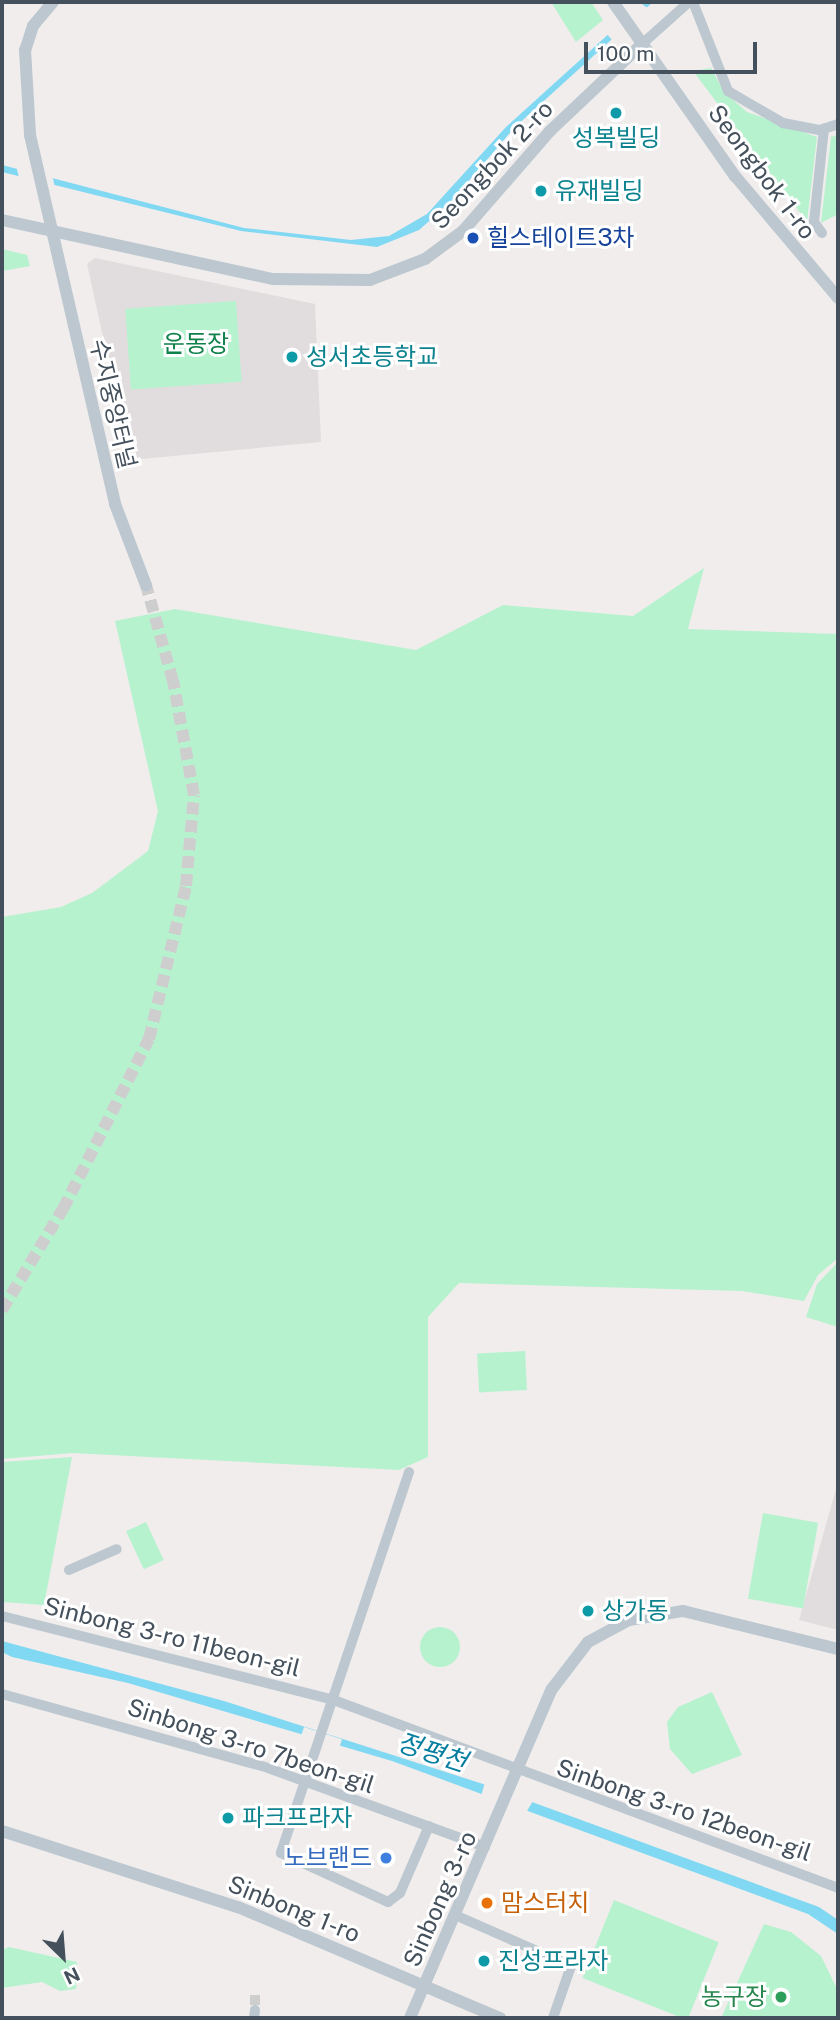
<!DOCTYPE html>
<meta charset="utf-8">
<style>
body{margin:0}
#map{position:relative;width:840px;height:2020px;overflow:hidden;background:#f0edec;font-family:"Public Sans","Noto Sans KR",sans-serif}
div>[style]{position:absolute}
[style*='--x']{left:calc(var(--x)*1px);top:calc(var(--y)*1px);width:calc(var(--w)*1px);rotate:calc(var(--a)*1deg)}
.education>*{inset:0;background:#e1ddde}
.green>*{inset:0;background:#b7f2cf;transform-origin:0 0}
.round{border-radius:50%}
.water>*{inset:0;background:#80d8f2}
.pier>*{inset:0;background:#f0edec;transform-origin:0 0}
.minor-tunnel>*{height:10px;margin-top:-5px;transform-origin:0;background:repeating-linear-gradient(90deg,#cececf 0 10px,transparent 0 15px)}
.tertiary-tunnel>*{height:12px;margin-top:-6px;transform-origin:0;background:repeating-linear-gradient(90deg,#cececf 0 12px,transparent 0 18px)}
.minor>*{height:10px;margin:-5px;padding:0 5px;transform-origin:5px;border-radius:5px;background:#bcc7d0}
.tertiary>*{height:12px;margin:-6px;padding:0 6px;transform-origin:6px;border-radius:6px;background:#bcc7d0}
.dots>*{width:19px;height:19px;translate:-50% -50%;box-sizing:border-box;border:4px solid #fff;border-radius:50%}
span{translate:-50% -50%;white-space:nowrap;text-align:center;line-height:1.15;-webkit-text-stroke:6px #fff;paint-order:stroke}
.culture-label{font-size:24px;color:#0d838f}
.left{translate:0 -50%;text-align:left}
.street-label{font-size:24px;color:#44505b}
.transit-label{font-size:24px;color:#164399}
.park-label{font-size:24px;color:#10814b}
.shop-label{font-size:24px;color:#366cbe}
.right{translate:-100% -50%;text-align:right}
.food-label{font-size:24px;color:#c56008}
.leisure-label{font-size:24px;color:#27864d}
.water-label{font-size:26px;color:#047da0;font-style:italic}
.frame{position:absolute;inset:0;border:4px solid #44505b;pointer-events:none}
.north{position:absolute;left:28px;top:1922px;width:70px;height:70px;-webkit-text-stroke:5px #fff;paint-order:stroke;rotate:155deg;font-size:19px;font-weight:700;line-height:28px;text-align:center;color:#44505b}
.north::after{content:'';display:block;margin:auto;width:24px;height:32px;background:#44505b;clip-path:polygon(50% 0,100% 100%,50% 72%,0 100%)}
.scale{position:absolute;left:584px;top:42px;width:173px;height:32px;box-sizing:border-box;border:4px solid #44505b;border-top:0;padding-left:9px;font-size:21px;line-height:24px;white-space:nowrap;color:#44505b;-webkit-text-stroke:5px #fff;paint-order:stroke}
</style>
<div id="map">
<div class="education">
<div style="clip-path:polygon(95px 258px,315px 304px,321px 442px,130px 460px,87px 264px)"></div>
<div style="clip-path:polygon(838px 1482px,838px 1630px,799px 1620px)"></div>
</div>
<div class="green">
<div style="clip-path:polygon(551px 2px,591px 2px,603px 20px,576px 42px)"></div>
<div style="clip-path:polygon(711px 68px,724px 92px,747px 112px,817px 137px,807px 222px,693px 71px)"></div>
<div style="clip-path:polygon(838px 135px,838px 214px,821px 223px,831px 137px)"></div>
<div style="clip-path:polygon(2px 249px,27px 255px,30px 266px,2px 271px)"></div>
<div style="left:236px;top:301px;width:81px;height:111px;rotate:86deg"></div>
<div style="clip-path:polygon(704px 568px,688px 629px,838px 634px,838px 1258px,818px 1275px,804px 1301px,742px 1291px,459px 1283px,428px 1317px,428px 1457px,399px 1470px,72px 1453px,2px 1459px,2px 917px,61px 907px,92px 893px,148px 851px,158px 811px,115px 621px,175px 609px,416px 650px,503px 605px,633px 616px)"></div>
<div style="clip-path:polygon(838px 1262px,838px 1327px,806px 1317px,817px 1284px)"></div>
<div style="left:525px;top:1351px;width:39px;height:48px;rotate:87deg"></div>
<div style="clip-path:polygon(72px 1457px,44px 1605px,2px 1602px,2px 1462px)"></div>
<div style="left:763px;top:1513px;width:56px;height:87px;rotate:10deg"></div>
<div style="left:146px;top:1522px;width:42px;height:22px;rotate:65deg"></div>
<div class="round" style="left:420px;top:1627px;width:40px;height:40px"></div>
<div style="clip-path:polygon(712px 1692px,742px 1755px,692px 1774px,670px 1749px,667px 1722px,678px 1707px)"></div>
<div style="left:614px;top:1900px;width:113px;height:84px;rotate:22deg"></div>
<div style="clip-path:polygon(764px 1924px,791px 1932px,821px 1956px,838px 1991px,838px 2018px,721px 2018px)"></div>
<div style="clip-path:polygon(9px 1947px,77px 1962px,76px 1989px,60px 1991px,42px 1982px,2px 1988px,2px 1950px)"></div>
</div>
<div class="water">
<div style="clip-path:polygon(644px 2px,653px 2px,515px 127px,449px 204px,419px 230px,377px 247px,241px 231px,2px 172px,2px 165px,244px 228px,351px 240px,389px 236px,427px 214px,506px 127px)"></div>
<div style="clip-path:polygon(2px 1641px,224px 1701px,483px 1784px,819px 1907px,838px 1920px,838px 1934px,808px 1914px,392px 1761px,128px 1683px,12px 1657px,2px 1652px)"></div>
</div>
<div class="pier">
<div style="clip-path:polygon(639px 2px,649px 9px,612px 40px,605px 32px)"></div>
<div style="clip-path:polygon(16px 166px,52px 175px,56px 191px,21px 185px)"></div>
<div style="left:304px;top:1727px;width:40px;height:14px;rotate:18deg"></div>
<div style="clip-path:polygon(485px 1782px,533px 1801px,524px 1816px,480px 1800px)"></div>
</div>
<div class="minor-tunnel">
<div style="--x:255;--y:1995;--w:15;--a:90"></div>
</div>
<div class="tertiary-tunnel">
<div style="--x:2;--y:1310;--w:118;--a:-58.9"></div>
<div style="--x:63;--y:1209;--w:191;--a:-63.2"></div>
<div style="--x:149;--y:1039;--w:157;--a:-76.4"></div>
<div style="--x:186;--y:886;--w:91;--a:-85"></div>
<div style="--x:194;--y:795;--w:116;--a:-100.4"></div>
<div style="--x:173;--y:681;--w:100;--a:-105.7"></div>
</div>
<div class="minor">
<div style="--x:693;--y:2;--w:96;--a:68.5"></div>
<div style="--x:728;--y:91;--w:64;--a:30.2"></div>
<div style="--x:783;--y:123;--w:38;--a:11"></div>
<div style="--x:820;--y:130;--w:19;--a:-18"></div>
<div style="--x:642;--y:44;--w:63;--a:-41.8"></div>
<div style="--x:822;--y:233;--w:14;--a:-126"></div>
<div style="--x:814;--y:222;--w:94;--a:-83.9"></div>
<div style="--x:409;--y:1472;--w:402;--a:108.6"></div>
<div style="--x:281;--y:1853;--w:118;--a:24.6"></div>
<div style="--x:388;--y:1902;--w:15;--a:-37"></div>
<div style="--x:400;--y:1893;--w:73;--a:-66.6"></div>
<div style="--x:69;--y:1570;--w:52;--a:-23.6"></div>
<div style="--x:2;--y:1616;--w:339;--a:14.2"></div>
<div style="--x:331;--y:1699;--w:541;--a:20.44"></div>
<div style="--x:2;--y:1694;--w:276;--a:15.5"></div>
<div style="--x:268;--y:1768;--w:231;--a:20"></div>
<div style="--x:455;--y:1915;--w:127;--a:23.7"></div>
<div style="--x:571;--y:1966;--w:55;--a:109.1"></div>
<div style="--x:254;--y:2018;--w:8;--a:-83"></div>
</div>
<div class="tertiary">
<div style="--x:53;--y:2;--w:31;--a:130"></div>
<div style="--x:33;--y:26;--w:25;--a:108"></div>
<div style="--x:25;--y:50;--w:85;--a:86.6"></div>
<div style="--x:30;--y:135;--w:379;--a:77"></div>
<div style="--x:115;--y:504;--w:87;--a:69.1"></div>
<div style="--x:613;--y:2;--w:213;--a:55"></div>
<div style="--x:735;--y:176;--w:160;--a:49.8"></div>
<div style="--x:2;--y:220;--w:277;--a:12.3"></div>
<div style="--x:273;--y:279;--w:97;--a:0.6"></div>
<div style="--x:370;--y:280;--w:59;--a:-20.9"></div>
<div style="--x:425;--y:259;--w:47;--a:-36.4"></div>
<div style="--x:463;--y:231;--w:133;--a:-49"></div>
<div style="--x:550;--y:131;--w:127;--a:-43.4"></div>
<div style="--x:2;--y:1831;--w:248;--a:17.9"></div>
<div style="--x:238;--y:1907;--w:285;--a:23"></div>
<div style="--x:410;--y:2018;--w:358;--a:-66.7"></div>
<div style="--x:552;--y:1689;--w:59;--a:-52.5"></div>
<div style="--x:588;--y:1642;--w:47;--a:-28.2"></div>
<div style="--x:629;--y:1620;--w:55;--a:-9.5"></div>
<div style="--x:683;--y:1611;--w:160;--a:13.8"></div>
</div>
<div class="dots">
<div style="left:616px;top:113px;background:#0f9aa8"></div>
<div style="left:541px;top:191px;background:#0f9aa8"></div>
<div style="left:473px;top:238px;background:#1a4fb4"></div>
<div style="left:292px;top:357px;background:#0f9aa8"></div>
<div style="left:588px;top:1611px;background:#0f9aa8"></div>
<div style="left:228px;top:1818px;background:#0f9aa8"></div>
<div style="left:386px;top:1858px;background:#3f7fe0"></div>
<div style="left:487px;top:1903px;background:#e8710a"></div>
<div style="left:484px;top:1961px;background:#0f9aa8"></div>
<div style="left:781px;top:1997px;background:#2e9e5b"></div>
</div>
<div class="culture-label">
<span style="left:616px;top:138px">성복빌딩</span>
<span class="left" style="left:555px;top:191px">유재빌딩</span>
<span class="left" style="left:306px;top:357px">성서초등학교</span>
<span class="left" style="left:602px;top:1611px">상가동</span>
<span class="left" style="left:242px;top:1818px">파크프라자</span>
<span class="left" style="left:498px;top:1961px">진성프라자</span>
</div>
<div class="street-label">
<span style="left:492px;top:165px;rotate:-47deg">Seongbok 2-ro</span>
<span style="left:762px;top:172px;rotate:53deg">Seongbok 1-ro</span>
<span style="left:113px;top:404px;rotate:77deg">수지중앙터널</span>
<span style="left:172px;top:1637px;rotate:14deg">Sinbong 3-ro 11beon-gil</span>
<span style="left:251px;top:1746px;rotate:18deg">Sinbong 3-ro 7beon-gil</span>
<span style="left:684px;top:1810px;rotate:19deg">Sinbong 3-ro 12beon-gil</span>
<span style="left:440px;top:1899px;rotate:-66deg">Sinbong 3-ro</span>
<span style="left:294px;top:1909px;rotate:22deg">Sinbong 1-ro</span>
</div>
<div class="transit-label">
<span class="left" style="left:487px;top:238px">힐스테이트3차</span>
</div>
<div class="park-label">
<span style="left:196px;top:344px">운동장</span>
</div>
<div class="shop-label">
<span class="right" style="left:372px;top:1858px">노브랜드</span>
</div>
<div class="food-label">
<span class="left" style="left:501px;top:1903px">맘스터치</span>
</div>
<div class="leisure-label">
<span class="right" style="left:767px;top:1997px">농구장</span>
</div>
<div class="water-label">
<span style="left:432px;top:1752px;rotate:18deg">정평천</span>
</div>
<div class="frame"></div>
<div class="north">N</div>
<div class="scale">100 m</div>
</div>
